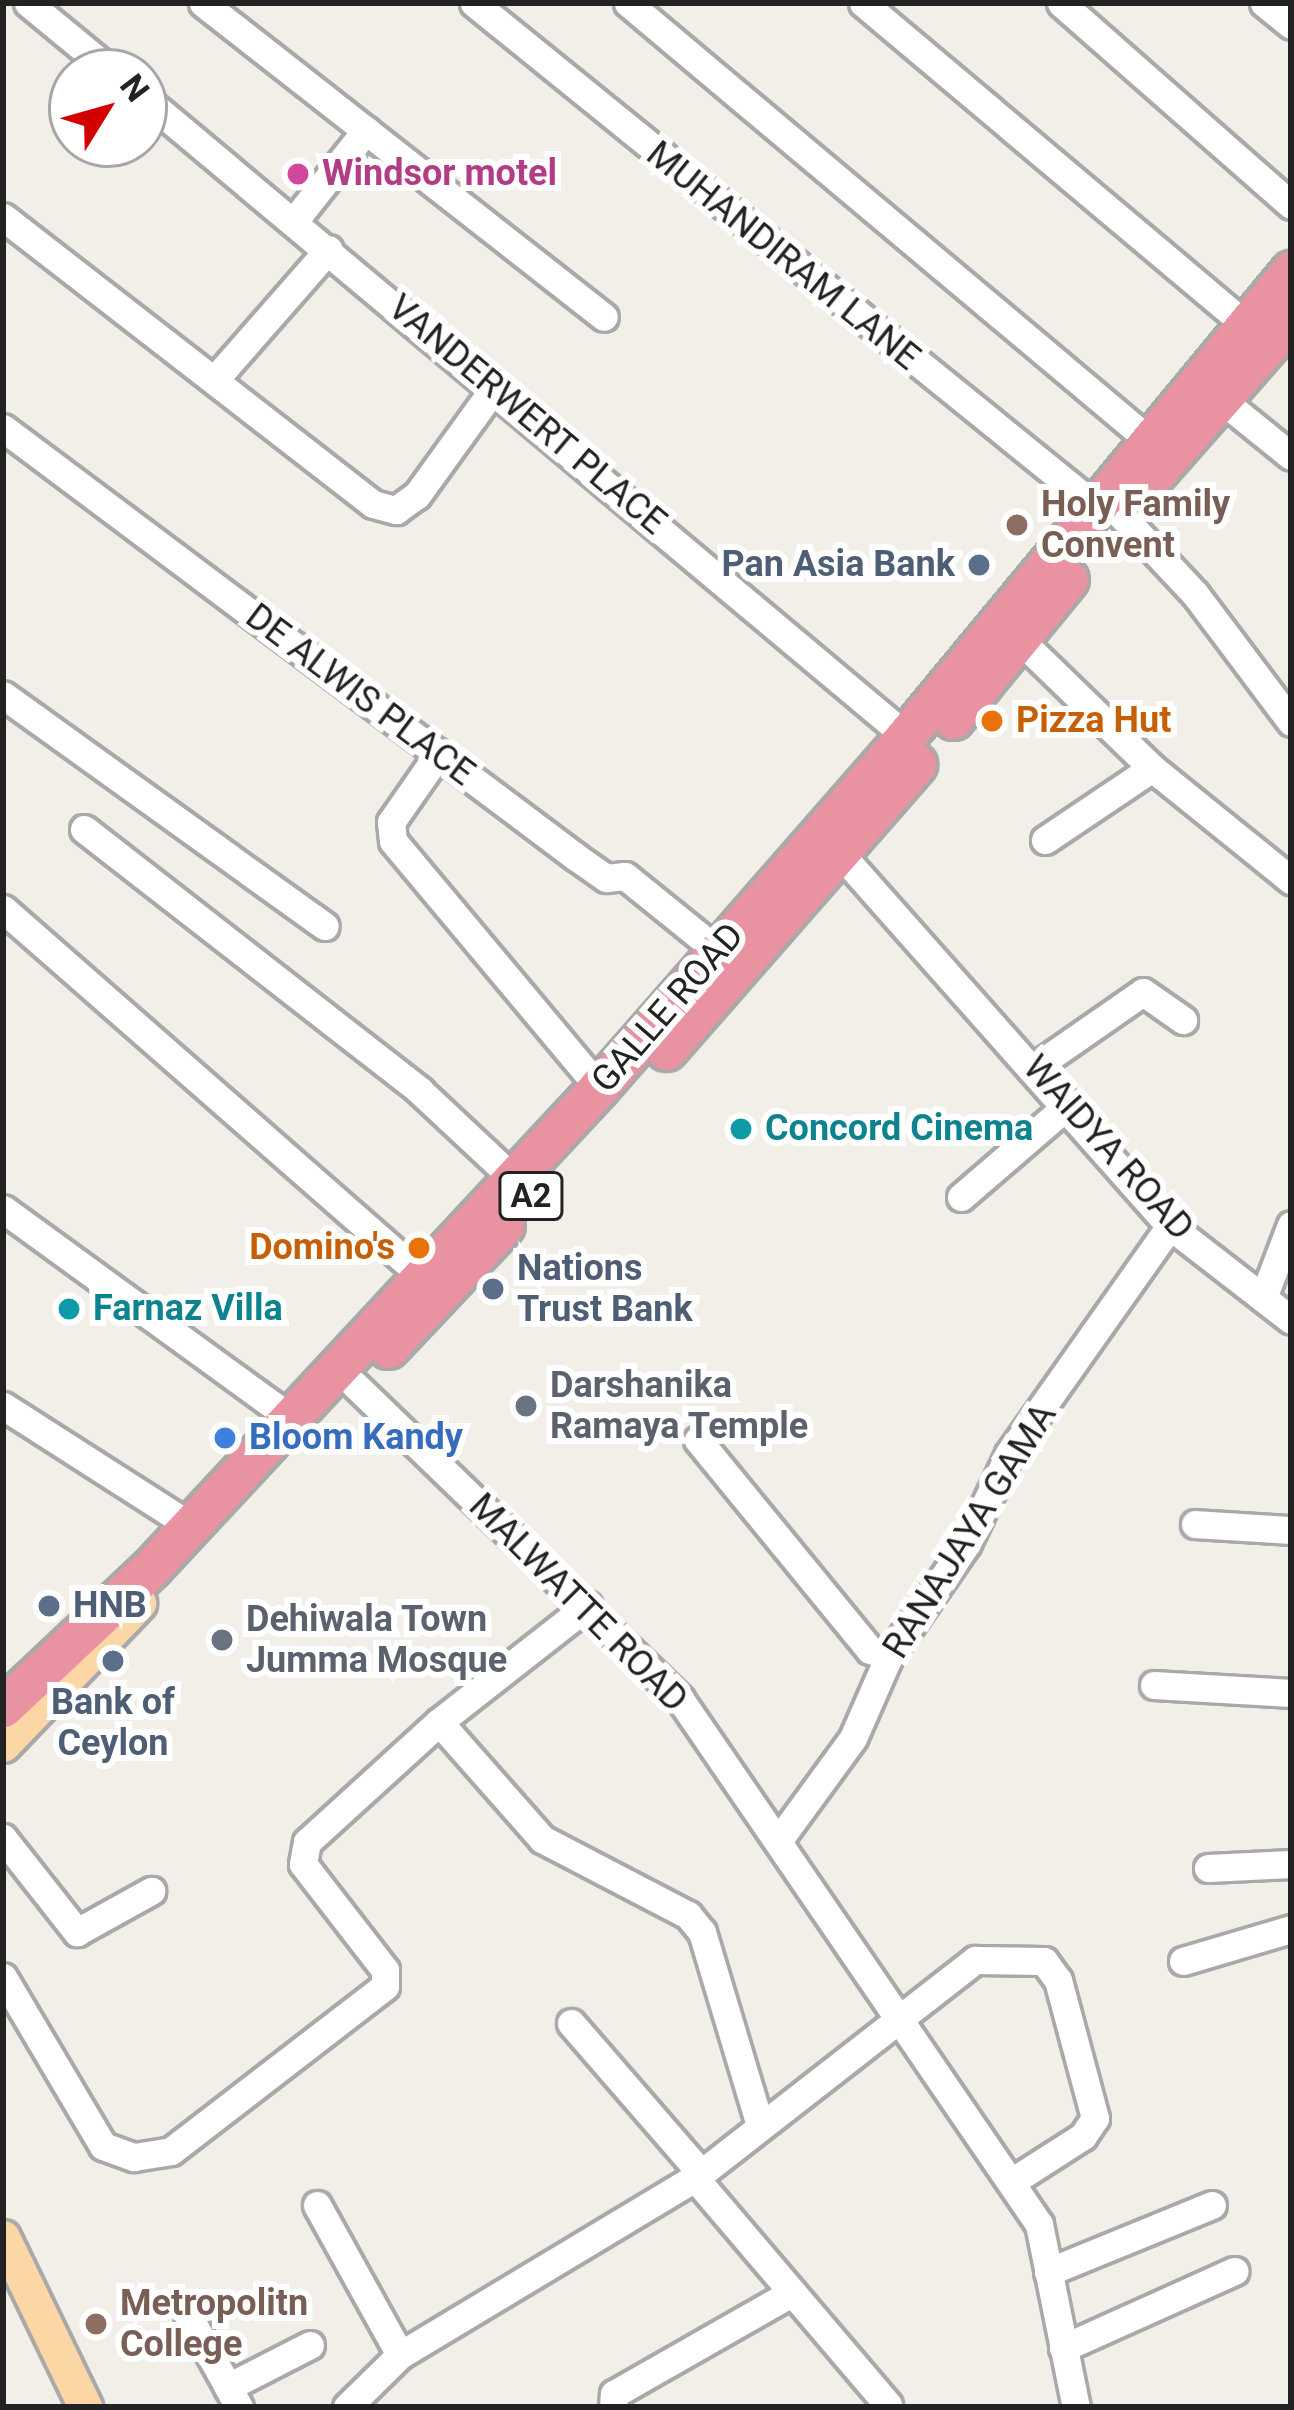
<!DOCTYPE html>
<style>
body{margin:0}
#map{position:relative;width:1294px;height:2410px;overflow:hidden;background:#f2efe9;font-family:Roboto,sans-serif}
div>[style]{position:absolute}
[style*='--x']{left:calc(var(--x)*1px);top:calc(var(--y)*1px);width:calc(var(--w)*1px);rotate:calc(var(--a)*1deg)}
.roads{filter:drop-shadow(3px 0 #a9a9a9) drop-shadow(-3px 0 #a9a9a9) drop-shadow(0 3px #a9a9a9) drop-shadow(0 -3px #a9a9a9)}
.minor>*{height:27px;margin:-13.5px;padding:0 13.5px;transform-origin:13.5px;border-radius:13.5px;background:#fff}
.major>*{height:33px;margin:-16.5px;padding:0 16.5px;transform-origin:16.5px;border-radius:16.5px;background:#fcd6a4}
.highway>*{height:39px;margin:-19.5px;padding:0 19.5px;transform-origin:19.5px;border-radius:19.5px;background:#e892a2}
.dots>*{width:33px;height:33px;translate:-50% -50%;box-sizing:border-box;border:6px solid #fff;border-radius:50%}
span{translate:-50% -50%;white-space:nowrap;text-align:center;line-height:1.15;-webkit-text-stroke:12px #fff;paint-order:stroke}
.shield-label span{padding:3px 9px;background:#fff;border:3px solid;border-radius:9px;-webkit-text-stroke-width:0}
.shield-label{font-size:33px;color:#222;font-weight:700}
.hotel-label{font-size:36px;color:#b23c85;font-weight:700}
.left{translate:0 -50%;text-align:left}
.street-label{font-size:36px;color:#222}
.education-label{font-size:36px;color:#785e54;font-weight:700}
.service-label{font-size:36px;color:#4e5e75;font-weight:700}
.right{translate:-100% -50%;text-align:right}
.food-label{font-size:36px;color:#c56008;font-weight:700}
.culture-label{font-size:36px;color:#0d838f;font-weight:700}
.worship-label{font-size:36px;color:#5b616d;font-weight:700}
.shop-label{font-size:36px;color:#366cbe;font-weight:700}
.frame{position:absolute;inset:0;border:6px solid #222;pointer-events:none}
.north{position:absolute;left:48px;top:48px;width:120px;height:120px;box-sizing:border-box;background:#fff;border:3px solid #a7a7a7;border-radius:50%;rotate:53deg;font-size:33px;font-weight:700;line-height:48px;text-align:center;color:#222}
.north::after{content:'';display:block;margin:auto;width:42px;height:54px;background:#d40000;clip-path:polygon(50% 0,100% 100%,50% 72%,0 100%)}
</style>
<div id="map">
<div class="roads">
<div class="minor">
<div style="--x:28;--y:3;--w:109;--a:39.4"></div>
<div style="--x:203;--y:3;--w:509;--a:38.06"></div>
<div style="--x:474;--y:3;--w:798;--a:39"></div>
<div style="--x:628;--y:3;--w:681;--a:40"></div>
<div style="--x:863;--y:3;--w:517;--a:40.06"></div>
<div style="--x:1061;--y:3;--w:306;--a:41.3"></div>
<div style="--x:1264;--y:3;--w:35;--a:39"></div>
<div style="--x:144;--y:98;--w:994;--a:39.94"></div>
<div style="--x:3;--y:217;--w:468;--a:37.8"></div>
<div style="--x:373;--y:504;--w:24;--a:15"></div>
<div style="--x:396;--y:510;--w:26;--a:-36"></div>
<div style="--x:417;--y:495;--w:133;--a:-54.2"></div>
<div style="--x:294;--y:221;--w:116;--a:-51.6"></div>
<div style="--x:216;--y:378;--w:171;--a:-48.8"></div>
<div style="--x:1223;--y:401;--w:87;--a:39"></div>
<div style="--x:3;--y:428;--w:716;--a:36.82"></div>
<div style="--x:576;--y:857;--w:37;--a:35"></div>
<div style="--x:606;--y:878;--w:19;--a:-6"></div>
<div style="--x:625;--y:876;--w:119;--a:38.9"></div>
<div style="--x:1119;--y:513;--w:111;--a:46.8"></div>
<div style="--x:1195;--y:594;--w:160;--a:53.1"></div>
<div style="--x:1020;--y:640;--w:184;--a:44.1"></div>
<div style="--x:1152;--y:768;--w:179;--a:38.9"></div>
<div style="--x:3;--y:695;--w:396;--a:35.7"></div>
<div style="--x:439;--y:753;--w:84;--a:124.8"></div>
<div style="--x:391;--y:822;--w:19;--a:84"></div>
<div style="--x:393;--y:841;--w:321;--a:50.1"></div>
<div style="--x:84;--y:829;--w:426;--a:37.9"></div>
<div style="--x:420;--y:1091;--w:127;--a:43.1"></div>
<div style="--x:1045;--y:840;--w:129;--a:-33.9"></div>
<div style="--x:829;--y:841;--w:514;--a:48.47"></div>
<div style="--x:1170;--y:1226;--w:153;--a:37.8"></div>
<div style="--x:3;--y:909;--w:554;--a:41.2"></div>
<div style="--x:1035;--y:1067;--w:131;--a:-34.8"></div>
<div style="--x:1143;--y:992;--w:49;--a:35"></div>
<div style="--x:961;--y:1197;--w:143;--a:-40.7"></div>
<div style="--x:3;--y:1209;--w:357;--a:36"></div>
<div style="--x:1263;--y:1298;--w:78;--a:-69"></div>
<div style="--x:354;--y:1384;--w:453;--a:44"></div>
<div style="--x:680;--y:1699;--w:636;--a:55.64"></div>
<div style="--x:1039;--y:2224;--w:187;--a:78.6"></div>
<div style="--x:3;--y:1406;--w:217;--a:32.6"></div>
<div style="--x:698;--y:1440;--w:271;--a:50.7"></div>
<div style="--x:870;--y:1650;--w:20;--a:18"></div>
<div style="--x:1195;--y:1524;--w:96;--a:3.6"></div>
<div style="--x:1154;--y:1685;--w:137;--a:3.3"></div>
<div style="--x:439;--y:1722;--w:156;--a:48.6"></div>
<div style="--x:542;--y:1839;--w:165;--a:27.5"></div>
<div style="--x:688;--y:1915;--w:22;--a:51"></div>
<div style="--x:702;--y:1932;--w:198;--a:73.3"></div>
<div style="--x:3;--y:1838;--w:120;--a:51.8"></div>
<div style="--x:77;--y:1932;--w:85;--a:-29"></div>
<div style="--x:778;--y:1841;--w:127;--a:-53.9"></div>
<div style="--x:853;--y:1738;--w:90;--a:-66.3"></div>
<div style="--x:889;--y:1656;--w:137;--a:-55.4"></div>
<div style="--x:967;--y:1543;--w:98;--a:-64.7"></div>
<div style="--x:1009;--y:1454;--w:279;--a:-54.8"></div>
<div style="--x:1208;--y:1868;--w:83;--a:-2.8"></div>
<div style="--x:1183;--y:1961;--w:113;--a:-16.5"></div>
<div style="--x:3;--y:1977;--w:196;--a:59.4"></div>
<div style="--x:103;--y:2146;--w:33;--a:20"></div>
<div style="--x:134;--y:2157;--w:37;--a:-9"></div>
<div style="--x:171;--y:2151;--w:270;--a:-37.6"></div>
<div style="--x:385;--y:1986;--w:16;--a:-90"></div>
<div style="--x:385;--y:1970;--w:134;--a:-127.7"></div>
<div style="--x:303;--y:1864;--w:22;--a:-80"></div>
<div style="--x:307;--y:1842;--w:178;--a:-42.3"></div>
<div style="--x:439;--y:1722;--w:189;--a:-38.1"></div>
<div style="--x:571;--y:2023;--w:198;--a:49.1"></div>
<div style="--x:695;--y:2178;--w:298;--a:49.6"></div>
<div style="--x:317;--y:2205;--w:171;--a:61"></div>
<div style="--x:1048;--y:2272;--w:177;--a:-22.2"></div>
<div style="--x:188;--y:2315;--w:82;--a:60.9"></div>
<div style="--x:1063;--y:2348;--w:188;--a:-24.2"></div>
<div style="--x:239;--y:2407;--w:23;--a:-119"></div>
<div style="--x:228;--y:2387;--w:92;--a:-27.1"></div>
<div style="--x:347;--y:2407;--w:74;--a:-44.5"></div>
<div style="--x:400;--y:2355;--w:344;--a:-31"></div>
<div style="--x:695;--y:2178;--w:355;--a:-37.9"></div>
<div style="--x:975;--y:1960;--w:69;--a:0.8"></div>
<div style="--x:1044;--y:1961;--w:24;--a:54"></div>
<div style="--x:1058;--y:1980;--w:143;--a:75"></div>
<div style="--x:1095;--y:2118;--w:22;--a:124"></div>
<div style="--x:1083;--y:2136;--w:85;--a:147.4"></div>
<div style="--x:613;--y:2407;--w:13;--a:-86"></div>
<div style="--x:614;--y:2394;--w:202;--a:-29.7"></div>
</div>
<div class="major">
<div style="--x:3;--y:1745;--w:197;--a:-46.2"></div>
<div style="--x:3;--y:2237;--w:189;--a:64.2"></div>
</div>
<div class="highway">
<div style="--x:1143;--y:487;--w:224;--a:-48.6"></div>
<div style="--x:953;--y:719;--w:181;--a:-50.6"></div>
<div style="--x:666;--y:1050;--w:380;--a:-48.8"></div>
<div style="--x:388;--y:1348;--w:169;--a:-46.7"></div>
<div style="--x:3;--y:1707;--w:203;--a:-43.2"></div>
<div style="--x:151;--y:1568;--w:657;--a:-47.03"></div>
<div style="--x:599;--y:1087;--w:466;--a:-48.8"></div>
<div style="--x:906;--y:736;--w:604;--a:-50.38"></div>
</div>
</div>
<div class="dots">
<div style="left:298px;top:174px;background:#d1479c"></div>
<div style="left:1017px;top:525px;background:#8d6e63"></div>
<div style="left:979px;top:565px;background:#5c6f8a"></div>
<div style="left:992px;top:721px;background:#e8710a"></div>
<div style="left:741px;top:1129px;background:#0f9aa8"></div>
<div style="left:419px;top:1248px;background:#e8710a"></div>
<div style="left:493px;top:1289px;background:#5c6f8a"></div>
<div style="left:69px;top:1309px;background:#0f9aa8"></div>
<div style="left:526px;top:1406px;background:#6b7280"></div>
<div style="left:225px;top:1438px;background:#3f7fe0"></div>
<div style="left:49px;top:1606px;background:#5c6f8a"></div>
<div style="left:222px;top:1640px;background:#6b7280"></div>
<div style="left:113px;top:1661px;background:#5c6f8a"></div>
<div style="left:96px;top:2324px;background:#8d6e63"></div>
</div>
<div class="shield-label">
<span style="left:531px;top:1196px">A2</span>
</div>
<div class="hotel-label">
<span class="left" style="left:322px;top:174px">Windsor motel</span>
</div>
<div class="street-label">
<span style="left:783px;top:256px;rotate:39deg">MUHANDIRAM LANE</span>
<span style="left:527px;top:415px;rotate:40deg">VANDERWERT PLACE</span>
<span style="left:360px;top:695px;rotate:37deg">DE ALWIS PLACE</span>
<span style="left:668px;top:1008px;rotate:-49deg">GALLE ROAD</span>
<span style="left:1108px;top:1148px;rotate:48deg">WAIDYA ROAD</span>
<span style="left:970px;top:1531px;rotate:-58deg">RANAJAYA GAMA</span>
<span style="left:578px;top:1603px;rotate:45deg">MALWATTE ROAD</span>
</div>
<div class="education-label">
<span class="left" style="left:1041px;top:525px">Holy Family<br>Convent</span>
<span class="left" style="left:120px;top:2324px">Metropolitn<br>College</span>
</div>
<div class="service-label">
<span class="right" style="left:955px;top:565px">Pan Asia Bank</span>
<span class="left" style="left:517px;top:1289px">Nations<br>Trust Bank</span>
<span class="left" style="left:73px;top:1606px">HNB</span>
<span style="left:113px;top:1723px">Bank of<br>Ceylon</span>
</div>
<div class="food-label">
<span class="left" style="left:1016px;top:721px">Pizza Hut</span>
<span class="right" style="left:395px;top:1248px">Domino's</span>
</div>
<div class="culture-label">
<span class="left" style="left:765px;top:1129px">Concord Cinema</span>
<span class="left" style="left:93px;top:1309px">Farnaz Villa</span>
</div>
<div class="worship-label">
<span class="left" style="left:550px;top:1406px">Darshanika<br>Ramaya Temple</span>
<span class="left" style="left:246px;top:1640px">Dehiwala Town<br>Jumma Mosque</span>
</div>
<div class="shop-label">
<span class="left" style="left:249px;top:1438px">Bloom Kandy</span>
</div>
<div class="frame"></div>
<div class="north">N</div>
</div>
